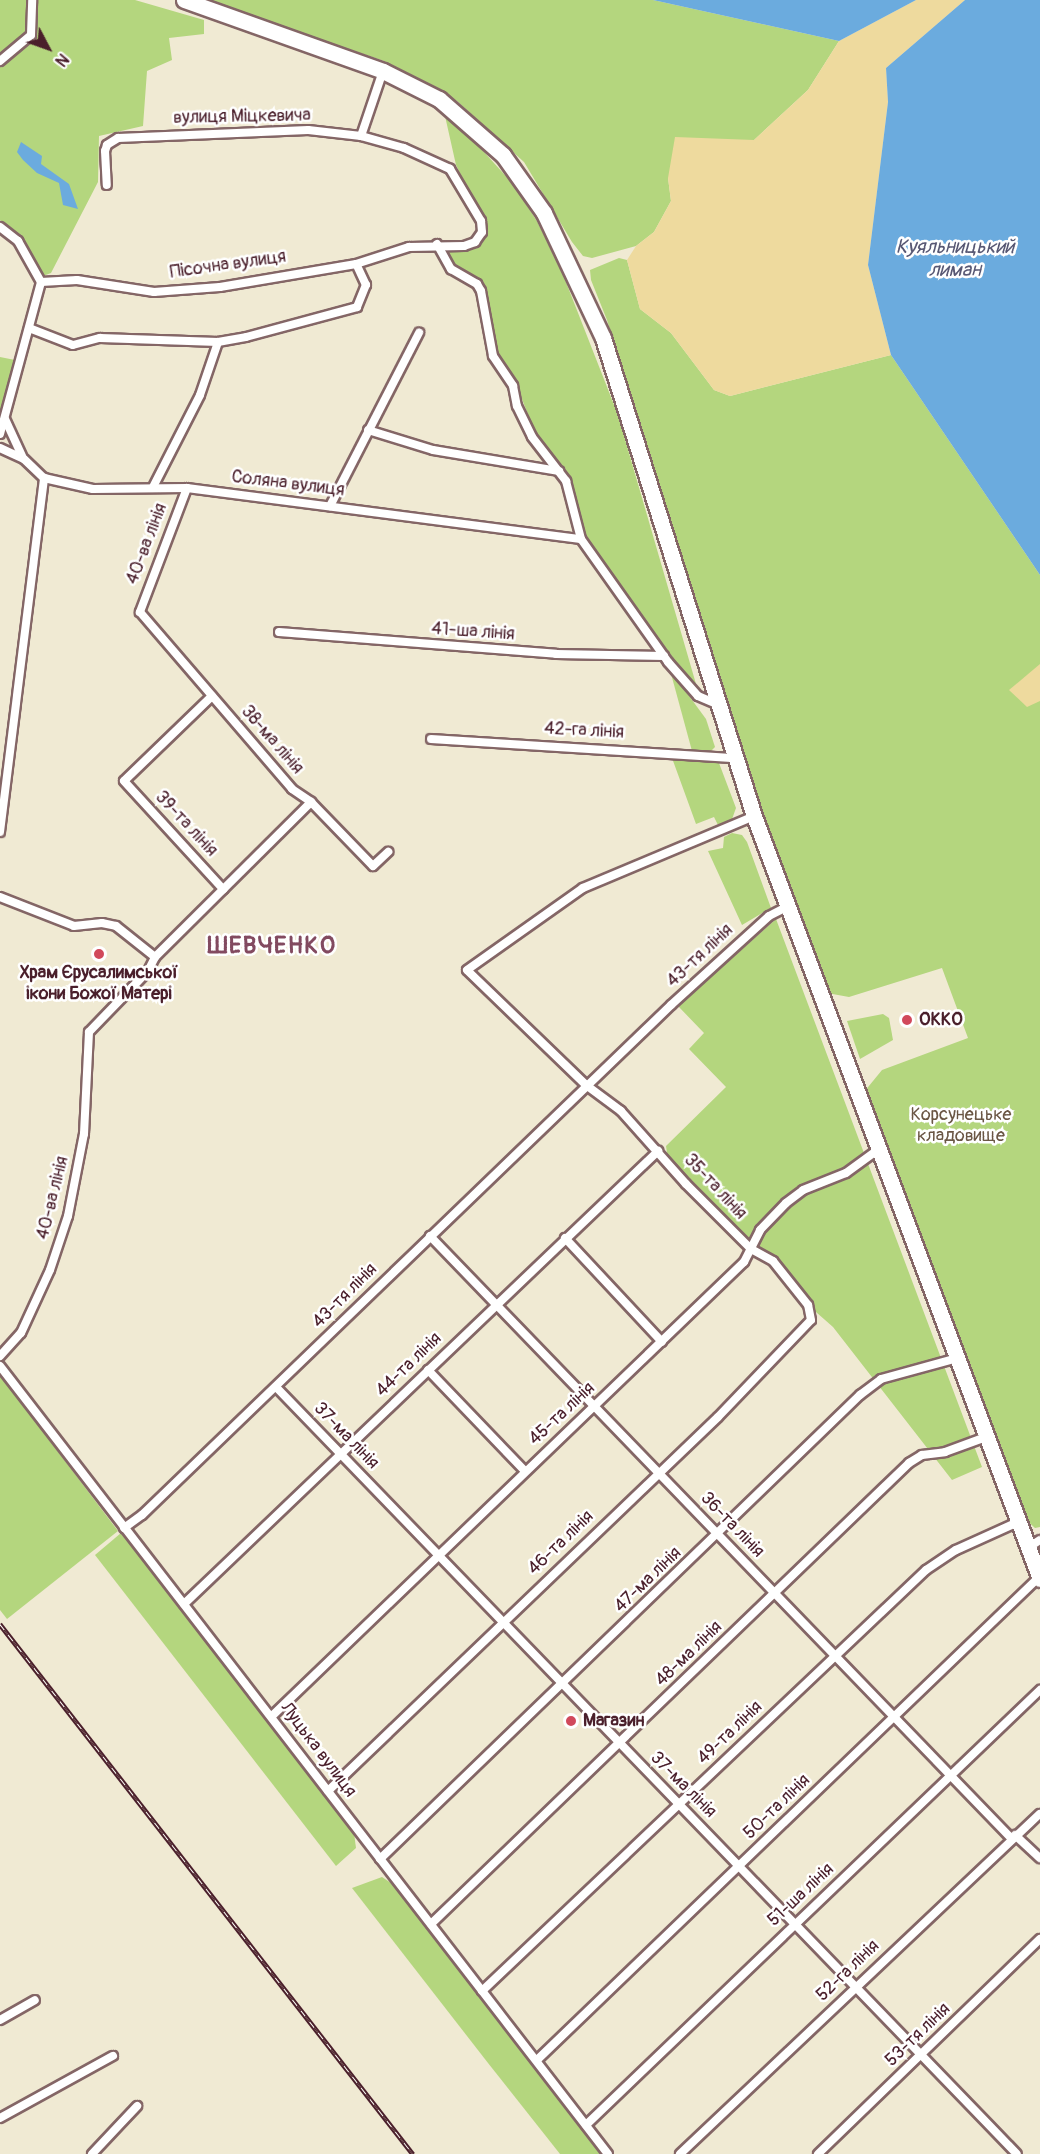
<!DOCTYPE html>
<meta charset="utf-8">
<style>
body{margin:0}
#map{position:relative;width:1040px;height:2154px;overflow:hidden;background:#f0ead3;font-family:Pangolin,sans-serif}
div>[style]{position:absolute}
[style*='--x']{left:calc(var(--x)*1px);top:calc(var(--y)*1px);width:calc(var(--w)*1px);rotate:calc(var(--a)*1deg)}
.green>*{inset:0;background:#b4d67e}
.sand>*{inset:0;background:#eeda9e}
.water>*{inset:0;background:#6babde}
.roads{filter:drop-shadow(2px 0 #846666) drop-shadow(-2px 0 #846666) drop-shadow(0 2px #846666) drop-shadow(0 -2px #846666)}
.street>*{height:8px;margin:-4px;padding:0 4px;transform-origin:4px;border-radius:4px;background:#fff}
.highway>*{height:15px;margin:-7.5px;padding:0 7.5px;transform-origin:7.5px;border-radius:7.5px;background:#fff}
.rail>*{height:4.5px;margin-top:-2.25px;transform-origin:0;background:repeating-linear-gradient(90deg,#fff 0 7px,#4a1f2b 0 14px);box-sizing:border-box;border-block:2px solid #4a1f2b}
.dots>*{width:16px;height:16px;translate:-50% -50%;box-sizing:border-box;border:3px solid #fff;border-radius:50%}
span{translate:-50% -50%;white-space:nowrap;text-align:center;line-height:1.15;-webkit-text-stroke:5px #fff;paint-order:stroke}
.street-label{font-size:18px;color:#4a1f2b}
.poi-label{font-size:18px;color:#4a1f2b;font-weight:700}
.left{translate:0 -50%;text-align:left}
.park-label{font-size:18px;color:#6a5644}
.water-label{font-size:20px;color:#575773;font-style:italic}
.district-label{font-size:24px;color:#824a60;font-weight:700;letter-spacing:1.5px}
.north{position:absolute;left:18px;top:18px;width:60px;height:60px;-webkit-text-stroke:4px #fff;paint-order:stroke;rotate:131deg;font-size:16px;font-weight:700;line-height:24px;text-align:center;color:#4a1f2b}
.north::after{content:'';display:block;margin:auto;width:21px;height:27px;background:#4a1f2b;clip-path:polygon(50% 0,100% 100%,50% 72%,0 100%)}
</style>
<div id="map">
<div class="green">
<div style="clip-path:polygon(0 0,135px 0,204px 20px,204px 34px,169px 38px,172px 60px,147px 71px,143px 126px,99px 136px,98px 182px,51px 273px,43px 276px,22px 240px,0 220px)"></div>
<div style="clip-path:polygon(204px 0,653px 0,839px 41px,808px 90px,754px 140px,668px 178px,671px 201px,654px 232px,636px 246px,592px 258px,583px 256px,572px 242px,524px 162px,457px 101px,384px 61px)"></div>
<div style="clip-path:polygon(445px 116px,475px 142px,512px 183px,537px 221px,562px 272px,618px 415px,696px 684px,690px 682px,583px 532px,568px 474px,535px 432px,516px 384px,495px 354px,484px 286px,454px 269px,442px 248px,466px 250px,478px 245px,485px 225px,456px 165px)"></div>
<div style="clip-path:polygon(619px 258px,627px 260px,640px 309px,671px 333px,714px 390px,730px 396px,891px 355px,1040px 575px,1040px 1527px,1035px 1528px,1022px 1516px,864px 1092px,882px 1070px,968px 1038px,942px 968px,849px 997px,827px 993px,759px 809px,607px 320px,591px 280px,590px 270px)"></div>
<div style="clip-path:polygon(0 357px,15px 360px,0 424px)"></div>
<div style="clip-path:polygon(670px 670px,706px 719px,715px 747px,710px 752px,692px 751px)"></div>
<div style="clip-path:polygon(672px 758px,710px 758px,719px 763px,736px 808px,731px 822px,719px 827px,714px 817px,696px 824px)"></div>
<div style="clip-path:polygon(732px 833px,742px 835px,747px 842px,771px 908px,742px 925px,708px 851px,723px 848px,724px 837px)"></div>
<div style="clip-path:polygon(776px 919px,982px 1467px,952px 1480px,833px 1327px,808px 1305px,780px 1269px,759px 1255px,668px 1160px,666px 1146px,726px 1087px,689px 1049px,704px 1033px,678px 1006px)"></div>
<div style="clip-path:polygon(883px 1014px,889px 1018px,893px 1040px,860px 1059px,847px 1021px)"></div>
<div style="clip-path:polygon(0 1375px,118px 1531px,7px 1619px,0 1610px)"></div>
<div style="clip-path:polygon(121px 1533px,354px 1833px,356px 1848px,336px 1866px,95px 1555px)"></div>
<div style="clip-path:polygon(382px 1877px,394px 1885px,600px 2154px,560px 2154px,488px 2063px,352px 1888px)"></div>
</div>
<div class="sand">
<div style="clip-path:polygon(916px 0,965px 0,886px 68px,888px 102px,868px 265px,891px 355px,730px 396px,714px 390px,671px 333px,640px 309px,627px 260px,636px 246px,654px 232px,671px 201px,668px 178px,675px 137px,754px 140px,808px 90px,839px 41px)"></div>
<div style="clip-path:polygon(1040px 664px,1040px 701px,1027px 707px,1009px 690px)"></div>
</div>
<div class="water">
<div style="clip-path:polygon(653px 0,916px 0,839px 41px)"></div>
<div style="clip-path:polygon(965px 0,1040px 0,1040px 575px,891px 355px,868px 265px,888px 102px,886px 68px)"></div>
<div style="clip-path:polygon(21px 142px,42px 156px,41px 164px,69px 184px,78px 209px,63px 205px,59px 183px,37px 173px,23px 160px,17px 152px)"></div>
</div>
<div class="roads">
<div class="street">
<div style="--x:0;--y:61;--w:40;--a:-40"></div>
<div style="--x:31;--y:35;--w:35;--a:-88"></div>
<div style="--x:361;--y:136;--w:69;--a:-71.3"></div>
<div style="--x:0;--y:227;--w:23;--a:38"></div>
<div style="--x:18;--y:241;--w:47;--a:60.7"></div>
<div style="--x:41;--y:282;--w:36;--a:-3"></div>
<div style="--x:77;--y:280;--w:78;--a:8.9"></div>
<div style="--x:154;--y:292;--w:66;--a:-4.3"></div>
<div style="--x:220;--y:287;--w:138;--a:-9.6"></div>
<div style="--x:356;--y:264;--w:56;--a:-17.8"></div>
<div style="--x:409;--y:247;--w:55;--a:-1"></div>
<div style="--x:464;--y:246;--w:12;--a:-20"></div>
<div style="--x:475;--y:242;--w:12;--a:-55"></div>
<div style="--x:482;--y:232;--w:11;--a:-95"></div>
<div style="--x:481;--y:221;--w:61;--a:-120.8"></div>
<div style="--x:450;--y:169;--w:51;--a:-155.5"></div>
<div style="--x:404;--y:148;--w:45;--a:-164.4"></div>
<div style="--x:361;--y:136;--w:53;--a:-173.5"></div>
<div style="--x:308;--y:130;--w:190;--a:177.6"></div>
<div style="--x:118;--y:138;--w:13;--a:148"></div>
<div style="--x:107;--y:145;--w:6;--a:108"></div>
<div style="--x:105;--y:151;--w:34;--a:87"></div>
<div style="--x:437;--y:244;--w:29;--a:61"></div>
<div style="--x:451;--y:269;--w:30;--a:30"></div>
<div style="--x:477;--y:284;--w:8;--a:60"></div>
<div style="--x:481;--y:291;--w:66;--a:79.5"></div>
<div style="--x:493;--y:356;--w:36;--a:56"></div>
<div style="--x:513;--y:386;--w:20;--a:79"></div>
<div style="--x:517;--y:406;--w:34;--a:64"></div>
<div style="--x:532;--y:437;--w:56;--a:52.3"></div>
<div style="--x:566;--y:481;--w:60;--a:75.5"></div>
<div style="--x:581;--y:539;--w:151;--a:54.7"></div>
<div style="--x:668;--y:662;--w:45;--a:48.6"></div>
<div style="--x:698;--y:696;--w:21;--a:23"></div>
<div style="--x:29;--y:328;--w:47;--a:21.1"></div>
<div style="--x:73;--y:345;--w:28;--a:-15"></div>
<div style="--x:100;--y:338;--w:118;--a:1.9"></div>
<div style="--x:218;--y:342;--w:28;--a:-10"></div>
<div style="--x:246;--y:337;--w:115;--a:-15.1"></div>
<div style="--x:357;--y:307;--w:24;--a:-68"></div>
<div style="--x:366;--y:285;--w:23;--a:-115"></div>
<div style="--x:5;--y:419;--w:41;--a:65.3"></div>
<div style="--x:368;--y:430;--w:68;--a:17.1"></div>
<div style="--x:433;--y:450;--w:128;--a:9.5"></div>
<div style="--x:0;--y:434;--w:157;--a:-74.9"></div>
<div style="--x:0;--y:448;--w:26;--a:25"></div>
<div style="--x:24;--y:459;--w:28;--a:44"></div>
<div style="--x:44;--y:478;--w:50;--a:12.7"></div>
<div style="--x:93;--y:489;--w:94;--a:-0.6"></div>
<div style="--x:187;--y:488;--w:397;--a:7.4"></div>
<div style="--x:153;--y:487;--w:103;--a:-62.9"></div>
<div style="--x:200;--y:395;--w:56;--a:-71.2"></div>
<div style="--x:187;--y:488;--w:133;--a:110.8"></div>
<div style="--x:140;--y:612;--w:233;--a:49.3"></div>
<div style="--x:292;--y:789;--w:23;--a:34"></div>
<div style="--x:311;--y:802;--w:89;--a:45.9"></div>
<div style="--x:373;--y:866;--w:21;--a:-43"></div>
<div style="--x:330;--y:506;--w:195;--a:-62.8"></div>
<div style="--x:279;--y:632;--w:278;--a:4.5"></div>
<div style="--x:556;--y:654;--w:108;--a:1.1"></div>
<div style="--x:212;--y:696;--w:122;--a:136"></div>
<div style="--x:124;--y:781;--w:147;--a:47.5"></div>
<div style="--x:431;--y:739;--w:305;--a:3.6"></div>
<div style="--x:0;--y:832;--w:357;--a:-82.9"></div>
<div style="--x:0;--y:897;--w:79;--a:21.4"></div>
<div style="--x:74;--y:926;--w:28;--a:-6"></div>
<div style="--x:102;--y:923;--w:14;--a:12"></div>
<div style="--x:116;--y:926;--w:50;--a:38.5"></div>
<div style="--x:430;--y:1236;--w:837;--a:46.02"></div>
<div style="--x:565;--y:1238;--w:142;--a:47"></div>
<div style="--x:0;--y:1356;--w:31;--a:-48"></div>
<div style="--x:21;--y:1333;--w:69;--a:-65.3"></div>
<div style="--x:50;--y:1270;--w:57;--a:-71.6"></div>
<div style="--x:68;--y:1216;--w:84;--a:-79"></div>
<div style="--x:84;--y:1134;--w:102;--a:-87.2"></div>
<div style="--x:89;--y:1032;--w:85;--a:-46"></div>
<div style="--x:148;--y:971;--w:16;--a:-63"></div>
<div style="--x:155;--y:957;--w:220;--a:-44.8"></div>
<div style="--x:0;--y:1366;--w:995;--a:52.35"></div>
<div style="--x:428;--y:1370;--w:140;--a:46.2"></div>
<div style="--x:276;--y:1387;--w:1066;--a:45.99"></div>
<div style="--x:124;--y:1528;--w:22;--a:-36"></div>
<div style="--x:142;--y:1515;--w:735;--a:-43.95"></div>
<div style="--x:671;--y:1005;--w:132;--a:-42.2"></div>
<div style="--x:769;--y:916;--w:20;--a:-27"></div>
<div style="--x:1028;--y:1548;--w:14;--a:-34"></div>
<div style="--x:184;--y:1604;--w:656;--a:-43.7"></div>
<div style="--x:272;--y:1716;--w:655;--a:-43.89"></div>
<div style="--x:744;--y:1262;--w:36;--a:-63"></div>
<div style="--x:760;--y:1230;--w:37;--a:-46"></div>
<div style="--x:786;--y:1203;--w:21;--a:-37"></div>
<div style="--x:803;--y:1190;--w:46;--a:-21.6"></div>
<div style="--x:846;--y:1173;--w:39;--a:-36"></div>
<div style="--x:328;--y:1791;--w:540;--a:-43.8"></div>
<div style="--x:718;--y:1417;--w:134;--a:-46.2"></div>
<div style="--x:811;--y:1320;--w:15;--a:-101"></div>
<div style="--x:808;--y:1305;--w:56;--a:-128.5"></div>
<div style="--x:773;--y:1261;--w:26;--a:-151"></div>
<div style="--x:750;--y:1248;--w:91;--a:-135"></div>
<div style="--x:686;--y:1184;--w:98;--a:-131.7"></div>
<div style="--x:621;--y:1111;--w:44;--a:-143.4"></div>
<div style="--x:586;--y:1085;--w:165;--a:-136"></div>
<div style="--x:467;--y:970;--w:142;--a:-35.3"></div>
<div style="--x:583;--y:888;--w:186;--a:-22.8"></div>
<div style="--x:1015;--y:1835;--w:34;--a:43"></div>
<div style="--x:380;--y:1859;--w:668;--a:-44.03"></div>
<div style="--x:860;--y:1395;--w:26;--a:-37"></div>
<div style="--x:881;--y:1379;--w:79;--a:-15.4"></div>
<div style="--x:431;--y:1924;--w:664;--a:-43.96"></div>
<div style="--x:909;--y:1463;--w:15;--a:-32"></div>
<div style="--x:922;--y:1455;--w:23;--a:-7"></div>
<div style="--x:945;--y:1452;--w:44;--a:-20.1"></div>
<div style="--x:482;--y:1991;--w:612;--a:-43.48"></div>
<div style="--x:926;--y:1570;--w:36;--a:-34"></div>
<div style="--x:956;--y:1550;--w:68;--a:-24.3"></div>
<div style="--x:0;--y:2020;--w:40;--a:-29.7"></div>
<div style="--x:537;--y:2060;--w:697;--a:-43.89"></div>
<div style="--x:0;--y:2118;--w:129;--a:-28.8"></div>
<div style="--x:586;--y:2125;--w:629;--a:-43.78"></div>
<div style="--x:92;--y:2154;--w:66;--a:-46.8"></div>
<div style="--x:680;--y:2154;--w:495;--a:-43.4"></div>
<div style="--x:818;--y:2154;--w:309;--a:-44.1"></div>
</div>
<div class="highway">
<div style="--x:184;--y:0;--w:211;--a:19.6"></div>
<div style="--x:383;--y:71;--w:63;--a:26.6"></div>
<div style="--x:439;--y:99;--w:85;--a:41.2"></div>
<div style="--x:503;--y:155;--w:71;--a:54.7"></div>
<div style="--x:544;--y:213;--w:138;--a:64.7"></div>
<div style="--x:603;--y:338;--w:501;--a:72.47"></div>
<div style="--x:754;--y:816;--w:815;--a:69.45"></div>
</div>
</div>
<div class="rail">
<div style="--x:0;--y:1624;--w:672;--a:52.07"></div>
</div>
<div class="dots">
<div style="left:99px;top:954px;background:#d1495b"></div>
<div style="left:907px;top:1020px;background:#d1495b"></div>
<div style="left:571px;top:1721px;background:#d1495b"></div>
</div>
<div class="street-label">
<span style="left:242px;top:117px;rotate:-1deg">вулиця Міцкевича</span>
<span style="left:228px;top:265px;rotate:-8deg">Пісочна вулиця</span>
<span style="left:288px;top:484px;rotate:7deg">Соляна вулиця</span>
<span style="left:147px;top:544px;rotate:-69deg">40-ва лінія</span>
<span style="left:473px;top:632px;rotate:4deg">41-ша лінія</span>
<span style="left:584px;top:731px;rotate:3deg">42-га лінія</span>
<span style="left:272px;top:740px;rotate:49deg">38-ма лінія</span>
<span style="left:186px;top:824px;rotate:47deg">39-та лінія</span>
<span style="left:700px;top:956px;rotate:-43deg">43-тя лінія</span>
<span style="left:715px;top:1187px;rotate:47deg">35-та лінія</span>
<span style="left:53px;top:1198px;rotate:-76deg">40-ва лінія</span>
<span style="left:345px;top:1296px;rotate:-45deg">43-тя лінія</span>
<span style="left:409px;top:1365px;rotate:-44deg">44-та лінія</span>
<span style="left:562px;top:1414px;rotate:-43deg">45-та лінія</span>
<span style="left:346px;top:1436px;rotate:46deg">37-ма лінія</span>
<span style="left:732px;top:1525px;rotate:46deg">36-та лінія</span>
<span style="left:561px;top:1543px;rotate:-44deg">46-та лінія</span>
<span style="left:648px;top:1580px;rotate:-44deg">47-ма лінія</span>
<span style="left:689px;top:1654px;rotate:-44deg">48-ма лінія</span>
<span style="left:730px;top:1733px;rotate:-44deg">49-та лінія</span>
<span style="left:318px;top:1750px;rotate:53deg">Луцька вулиця</span>
<span style="left:683px;top:1785px;rotate:45deg">37-ма лінія</span>
<span style="left:777px;top:1807px;rotate:-44deg">50-та лінія</span>
<span style="left:801px;top:1895px;rotate:-43deg">51-ша лінія</span>
<span style="left:848px;top:1971px;rotate:-44deg">52-га лінія</span>
<span style="left:918px;top:2035px;rotate:-44deg">53-тя лінія</span>
</div>
<div class="poi-label">
<span style="left:99px;top:984px">Храм Єрусалимської<br>ікони Божої Матері</span>
<span class="left" style="left:919px;top:1020px">ОККО</span>
<span class="left" style="left:583px;top:1721px">Магазин</span>
</div>
<div class="park-label">
<span style="left:961px;top:1126px">Корсунецьке<br>кладовище</span>
</div>
<div class="water-label">
<span style="left:955px;top:258px">Куяльницький<br>лиман</span>
</div>
<div class="district-label">
<span style="left:272px;top:946px">ШЕВЧЕНКО</span>
</div>
<div class="north">N</div>
</div>
